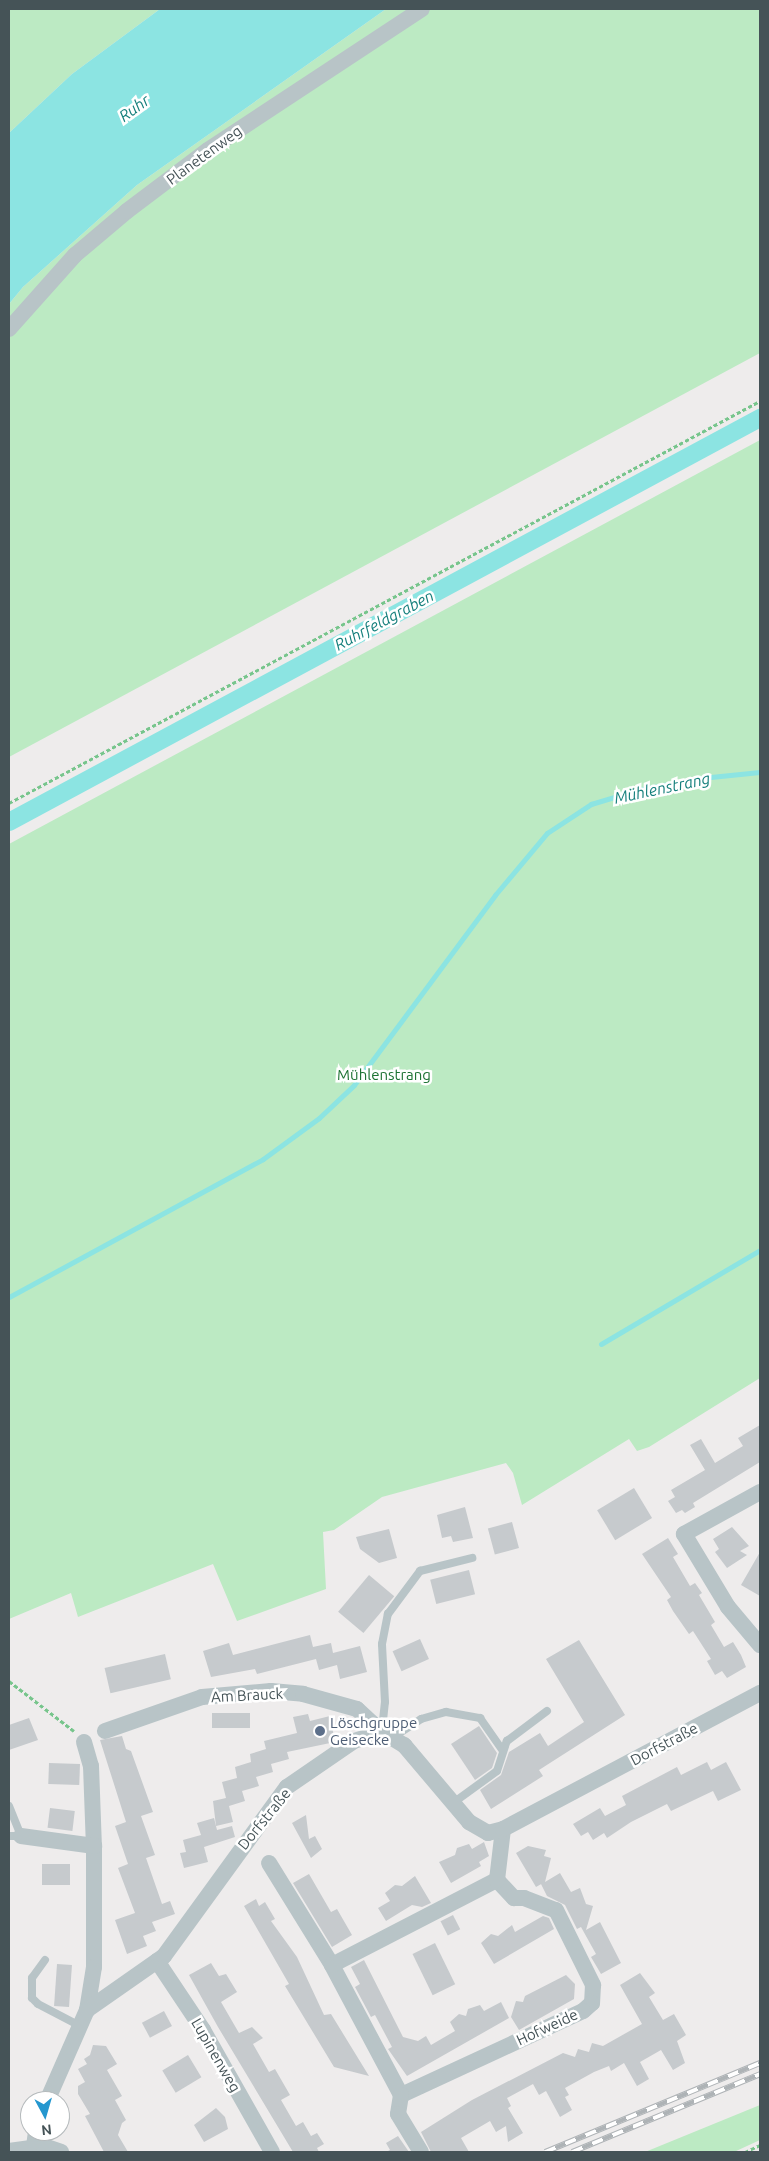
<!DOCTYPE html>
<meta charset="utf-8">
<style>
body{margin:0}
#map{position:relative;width:769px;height:2161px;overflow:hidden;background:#eeecec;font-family:Ubuntu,sans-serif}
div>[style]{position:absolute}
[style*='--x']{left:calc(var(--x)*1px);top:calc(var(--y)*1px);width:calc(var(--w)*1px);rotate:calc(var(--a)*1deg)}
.green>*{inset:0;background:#bceac3}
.water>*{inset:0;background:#8ce4e2}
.stream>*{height:5px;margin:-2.5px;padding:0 2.5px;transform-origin:2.5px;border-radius:2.5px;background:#8ce4e2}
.canal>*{height:18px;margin:-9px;padding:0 9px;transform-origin:9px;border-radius:9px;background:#8ce4e2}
.building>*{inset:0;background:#c6cacd;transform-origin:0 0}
.path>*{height:3px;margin-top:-1.5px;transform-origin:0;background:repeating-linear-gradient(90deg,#77c58c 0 4px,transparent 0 6.5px)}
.lane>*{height:8px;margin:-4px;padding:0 4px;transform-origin:4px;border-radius:4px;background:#b8c4c7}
.street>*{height:16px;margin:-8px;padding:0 8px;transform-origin:8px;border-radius:8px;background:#b8c4c7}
.rail>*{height:5.5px;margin-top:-2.75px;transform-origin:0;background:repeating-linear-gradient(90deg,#fff 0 11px,#aeb3b6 0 22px);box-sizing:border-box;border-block:1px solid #aeb3b6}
.dots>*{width:14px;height:14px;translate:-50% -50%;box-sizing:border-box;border:2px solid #fff;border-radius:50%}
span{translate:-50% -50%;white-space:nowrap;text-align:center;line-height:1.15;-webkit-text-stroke:5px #fff;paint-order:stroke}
.street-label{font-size:15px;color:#455357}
.park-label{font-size:15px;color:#1d7233}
.service-label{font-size:15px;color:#4e5e75}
.left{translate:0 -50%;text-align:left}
.water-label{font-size:16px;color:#157f7c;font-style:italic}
.frame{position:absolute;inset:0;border:10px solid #455357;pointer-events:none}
.north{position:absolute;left:20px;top:2091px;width:50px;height:50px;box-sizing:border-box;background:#fff;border:1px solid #b5babc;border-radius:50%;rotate:174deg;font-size:14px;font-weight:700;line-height:20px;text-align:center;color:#455357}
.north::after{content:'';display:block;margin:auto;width:18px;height:22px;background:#2597cf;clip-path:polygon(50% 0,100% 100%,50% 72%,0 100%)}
</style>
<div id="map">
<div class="green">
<div style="clip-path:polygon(9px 9px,160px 9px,72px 74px,9px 133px)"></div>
<div style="clip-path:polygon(386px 9px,760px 9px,760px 353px,9px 757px,9px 304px,23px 287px,137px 185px)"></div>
<div style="clip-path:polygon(760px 440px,760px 1378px,649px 1447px,637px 1451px,629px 1439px,522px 1505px,513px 1473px,506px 1463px,382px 1497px,334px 1530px,323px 1532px,326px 1589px,237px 1621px,213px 1564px,78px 1617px,71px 1593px,9px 1619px,9px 844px)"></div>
<div style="clip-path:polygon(760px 2105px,760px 2140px,734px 2152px,645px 2152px)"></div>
</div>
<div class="water">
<div style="clip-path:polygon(160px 9px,386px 9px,137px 185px,23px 287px,9px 304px,9px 133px,72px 74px)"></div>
</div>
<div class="stream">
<div style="--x:9;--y:1297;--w:289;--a:-28.5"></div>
<div style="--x:263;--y:1159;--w:69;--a:-36.2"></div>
<div style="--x:319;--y:1118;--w:48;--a:-43.3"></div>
<div style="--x:354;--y:1085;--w:237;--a:-53.4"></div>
<div style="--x:495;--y:895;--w:81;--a:-50"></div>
<div style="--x:547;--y:833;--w:53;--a:-33.4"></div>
<div style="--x:591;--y:804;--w:48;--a:-16.9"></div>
<div style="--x:637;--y:790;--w:65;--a:-10.6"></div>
<div style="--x:701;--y:778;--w:59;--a:-5.8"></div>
<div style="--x:601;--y:1344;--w:185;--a:-30.6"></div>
</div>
<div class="canal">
<div style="--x:9;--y:822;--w:853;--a:-28.28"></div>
</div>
<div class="building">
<div style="clip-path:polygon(760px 1425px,760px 1462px,693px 1503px,695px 1507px,685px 1513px,682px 1510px,676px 1513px,668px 1501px,675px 1497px,671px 1490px,705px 1470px,690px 1445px,701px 1439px,715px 1463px,743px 1446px,738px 1438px)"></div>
<div style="left:634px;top:1488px;width:35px;height:43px;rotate:59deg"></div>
<div style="clip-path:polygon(465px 1507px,473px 1538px,453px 1542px,451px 1536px,442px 1538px,437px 1515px)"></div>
<div style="left:512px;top:1522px;width:27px;height:25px;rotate:75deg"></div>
<div style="clip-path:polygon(732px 1527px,749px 1546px,740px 1551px,747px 1555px,727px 1568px,715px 1552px,719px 1549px,713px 1539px)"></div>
<div style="clip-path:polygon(389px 1529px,397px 1558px,379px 1563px,360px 1549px,356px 1537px)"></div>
<div style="clip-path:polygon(668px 1538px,678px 1554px,673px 1557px,690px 1586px,695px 1583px,702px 1593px,699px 1595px,715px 1622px,711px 1625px,724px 1647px,733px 1642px,741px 1655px,746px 1667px,727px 1678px,722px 1671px,715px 1675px,707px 1661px,711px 1659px,693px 1631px,689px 1634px,673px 1611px,667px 1600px,671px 1597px,642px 1554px)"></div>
<div style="clip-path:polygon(760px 1552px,760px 1596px,741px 1585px)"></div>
<div style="left:469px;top:1570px;width:25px;height:40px;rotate:76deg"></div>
<div style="left:369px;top:1575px;width:33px;height:48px;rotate:40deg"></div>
<div style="clip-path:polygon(310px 1635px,313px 1647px,331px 1643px,333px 1653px,360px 1646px,367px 1672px,340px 1679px,337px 1665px,319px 1670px,316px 1659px,257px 1674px,255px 1669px,211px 1677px,203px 1651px,229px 1643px,233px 1655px)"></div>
<div style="left:420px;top:1639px;width:22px;height:30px;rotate:66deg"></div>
<div style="clip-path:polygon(579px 1640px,625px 1715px,539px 1770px,543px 1776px,491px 1809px,480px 1790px,501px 1775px,509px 1752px,540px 1733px,548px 1746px,584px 1722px,546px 1659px)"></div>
<div style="left:165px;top:1654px;width:26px;height:62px;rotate:77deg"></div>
<div style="left:212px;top:1713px;width:38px;height:15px"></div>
<div style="clip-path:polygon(308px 1714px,310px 1721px,330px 1716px,335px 1742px,287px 1752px,289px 1759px,271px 1764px,273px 1772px,256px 1777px,259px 1786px,242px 1791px,245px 1801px,229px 1806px,233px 1822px,216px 1826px,213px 1801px,226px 1798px,222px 1782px,237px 1778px,235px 1767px,251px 1762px,250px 1754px,266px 1749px,264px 1741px,297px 1733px,293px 1717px)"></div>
<div style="clip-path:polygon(29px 1718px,38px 1740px,9px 1750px,9px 1725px)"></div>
<div style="clip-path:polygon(479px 1726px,497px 1753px,492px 1768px,475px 1780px,451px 1744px)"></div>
<div style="clip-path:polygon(122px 1736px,126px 1749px,131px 1751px,153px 1812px,141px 1816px,155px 1855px,146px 1858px,162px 1904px,170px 1901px,175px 1914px,152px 1922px,156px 1931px,143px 1936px,147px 1946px,127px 1954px,115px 1920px,135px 1913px,118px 1868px,128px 1864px,115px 1826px,126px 1822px,100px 1740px)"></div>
<div style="clip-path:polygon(707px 1762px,711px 1770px,726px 1762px,741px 1790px,718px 1801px,713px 1791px,671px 1811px,667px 1804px,631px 1822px,607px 1838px,604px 1833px,593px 1840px,588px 1832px,581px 1836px,573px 1824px,600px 1808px,605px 1816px,626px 1805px,622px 1796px,677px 1767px,681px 1775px)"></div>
<div style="left:49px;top:1763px;width:31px;height:21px;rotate:2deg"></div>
<div style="left:50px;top:1808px;width:25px;height:20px;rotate:7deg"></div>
<div style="clip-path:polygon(306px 1815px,309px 1839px,315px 1836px,322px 1849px,311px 1858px,292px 1823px)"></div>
<div style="clip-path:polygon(214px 1818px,217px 1830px,232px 1826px,235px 1837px,204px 1847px,208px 1862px,184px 1868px,180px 1853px,186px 1852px,183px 1840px,201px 1835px,197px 1823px)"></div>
<div style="clip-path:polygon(484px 1842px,489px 1856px,479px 1862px,481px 1866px,451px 1883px,439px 1862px,455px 1855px,457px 1848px,469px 1844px,472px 1849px)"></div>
<div style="clip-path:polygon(528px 1846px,546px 1850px,544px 1856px,551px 1858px,545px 1882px,560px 1873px,571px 1892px,580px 1888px,586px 1904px,593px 1906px,586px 1930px,600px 1922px,621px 1963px,601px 1974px,591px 1957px,596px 1954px,581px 1927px,577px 1929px,565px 1905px,547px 1896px,541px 1884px,543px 1883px,536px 1887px,516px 1853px)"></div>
<div style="left:42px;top:1864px;width:28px;height:21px"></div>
<div style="clip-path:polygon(309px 1874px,331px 1912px,337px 1909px,352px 1935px,332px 1947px,293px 1883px)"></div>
<div style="clip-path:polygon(415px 1876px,431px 1903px,422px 1907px,412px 1905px,386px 1921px,378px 1908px,390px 1901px,385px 1893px,395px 1885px,402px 1886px)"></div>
<div style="clip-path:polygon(256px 1899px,259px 1906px,265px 1902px,275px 1919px,271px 1921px,297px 1957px,324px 2015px,331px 2014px,369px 2076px,334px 2067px,285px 1986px,289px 1984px,244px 1906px)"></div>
<div style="left:453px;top:1915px;width:16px;height:14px;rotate:63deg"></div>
<div style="clip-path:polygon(543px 1916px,549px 1918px,554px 1929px,494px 1964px,481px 1943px,491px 1934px,498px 1936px,512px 1925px,515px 1932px)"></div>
<div style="left:435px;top:1943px;width:46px;height:25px;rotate:64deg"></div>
<div style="clip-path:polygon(364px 1960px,403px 2037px,418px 2041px,426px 2036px,431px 2045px,455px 2031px,450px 2022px,459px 2014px,466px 2016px,468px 2009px,480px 2005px,484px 2011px,501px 2002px,509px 2018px,407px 2076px,388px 2049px,392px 2047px,375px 2015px,371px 2017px,355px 1987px,360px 1984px,351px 1967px)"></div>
<div style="clip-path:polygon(211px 1963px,219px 1976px,226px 1974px,237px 1992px,221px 2002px,239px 2033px,252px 2027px,263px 2038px,253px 2044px,269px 2072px,275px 2069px,290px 2095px,281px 2100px,296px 2126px,303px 2122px,311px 2136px,317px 2133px,324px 2144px,317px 2148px,319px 2152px,293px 2152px,218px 2027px,189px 1975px)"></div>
<div style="left:57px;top:1964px;width:15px;height:42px;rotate:4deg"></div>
<div style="clip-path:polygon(640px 1973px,655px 1993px,649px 1997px,663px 2020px,674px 2014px,686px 2035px,677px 2041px,685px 2063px,673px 2070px,661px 2050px,640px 2062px,649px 2079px,637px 2086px,624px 2063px,611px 2071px,609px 2066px,594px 2072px,565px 2088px,569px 2095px,565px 2097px,572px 2110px,560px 2117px,546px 2091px,539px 2095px,533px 2084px,507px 2098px,511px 2106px,508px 2108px,523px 2133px,508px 2142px,506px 2126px,496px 2132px,490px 2121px,461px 2138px,469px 2152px,431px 2152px,421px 2132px,472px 2100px,563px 2053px,575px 2057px,578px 2049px,589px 2052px,592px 2043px,603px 2046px,642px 2024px,620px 1985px)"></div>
<div style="clip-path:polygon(566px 1975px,575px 1984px,574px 1999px,519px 2030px,511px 2017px,516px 2001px,523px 2002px,525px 1996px)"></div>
<div style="left:164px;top:2011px;width:17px;height:25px;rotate:62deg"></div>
<div style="clip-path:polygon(93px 2045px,106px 2046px,117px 2064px,107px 2070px,122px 2096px,115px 2100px,126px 2120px,122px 2123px,118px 2135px,128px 2152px,104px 2152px,85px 2116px,90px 2114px,78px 2094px,78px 2086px,85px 2082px,78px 2069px,87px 2064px,84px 2059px,90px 2055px)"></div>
<div style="left:188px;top:2055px;width:26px;height:30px;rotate:59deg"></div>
<div style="clip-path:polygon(216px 2108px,225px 2117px,228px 2129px,204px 2142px,194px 2125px)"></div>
<div style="clip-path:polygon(398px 2136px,409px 2152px,386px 2152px,390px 2150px,386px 2143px)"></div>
</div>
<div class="path">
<div style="--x:9;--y:803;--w:852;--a:-28.16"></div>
<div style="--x:9;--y:1681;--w:82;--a:37.6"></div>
<div style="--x:745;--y:2152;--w:17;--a:-25"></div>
</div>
<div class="lane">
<div style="--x:382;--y:1730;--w:28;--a:-84"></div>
<div style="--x:385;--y:1702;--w:58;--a:-93"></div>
<div style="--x:382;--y:1644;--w:31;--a:-79"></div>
<div style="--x:388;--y:1614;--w:54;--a:-53.3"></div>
<div style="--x:420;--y:1571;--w:54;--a:-14"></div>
<div style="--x:392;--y:1738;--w:35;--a:-33"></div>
<div style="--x:421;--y:1719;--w:26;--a:-16"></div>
<div style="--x:446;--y:1712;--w:35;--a:10"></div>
<div style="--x:480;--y:1718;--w:40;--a:55.1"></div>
<div style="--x:453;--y:1803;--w:54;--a:-36"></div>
<div style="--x:497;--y:1771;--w:32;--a:-72"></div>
<div style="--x:507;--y:1741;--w:50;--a:-36.9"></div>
<div style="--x:9;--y:1806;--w:32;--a:68"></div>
<div style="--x:21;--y:1836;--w:12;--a:180"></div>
<div style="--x:45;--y:1960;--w:22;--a:126"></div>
<div style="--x:32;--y:1978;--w:20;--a:90"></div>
<div style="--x:32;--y:1998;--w:8;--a:45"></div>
<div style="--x:38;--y:2004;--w:47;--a:27.6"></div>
</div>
<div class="street">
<div style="--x:9;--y:329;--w:99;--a:-48.3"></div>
<div style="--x:75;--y:255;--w:68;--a:-40.2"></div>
<div style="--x:127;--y:211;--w:101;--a:-37"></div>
<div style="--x:208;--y:150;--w:256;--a:-33.4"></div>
<div style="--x:760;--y:1492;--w:87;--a:151.1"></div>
<div style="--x:684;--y:1534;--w:85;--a:58.9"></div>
<div style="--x:728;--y:1607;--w:50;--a:49.9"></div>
<div style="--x:105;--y:1731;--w:103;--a:-19.3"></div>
<div style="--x:202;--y:1697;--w:69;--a:-5"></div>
<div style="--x:271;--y:1691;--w:32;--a:5"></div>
<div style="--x:303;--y:1694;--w:56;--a:15.5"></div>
<div style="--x:357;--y:1709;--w:34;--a:43"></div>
<div style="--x:84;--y:1742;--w:25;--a:74"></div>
<div style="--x:91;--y:1766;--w:80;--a:87.9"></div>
<div style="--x:94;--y:1846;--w:121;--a:90"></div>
<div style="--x:94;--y:1967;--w:44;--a:99.2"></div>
<div style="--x:21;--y:1836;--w:74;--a:7.8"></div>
<div style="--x:269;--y:1863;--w:120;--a:58.3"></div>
<div style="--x:497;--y:1880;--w:25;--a:47"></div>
<div style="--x:514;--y:1898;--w:10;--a:0"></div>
<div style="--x:524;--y:1898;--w:34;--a:21"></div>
<div style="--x:556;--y:1910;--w:84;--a:63.7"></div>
<div style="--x:593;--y:1985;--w:18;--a:93"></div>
<div style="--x:592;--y:2003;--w:12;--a:138"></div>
<div style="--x:583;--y:2011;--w:200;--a:155.2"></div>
<div style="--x:401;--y:2095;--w:147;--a:-118"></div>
<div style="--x:332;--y:1965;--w:186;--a:-27.3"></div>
<div style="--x:497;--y:1880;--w:51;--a:-83.3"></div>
<div style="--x:157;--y:1961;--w:83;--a:56.3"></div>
<div style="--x:203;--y:2030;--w:140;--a:60.5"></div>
<div style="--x:401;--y:2095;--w:19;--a:99"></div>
<div style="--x:398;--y:2114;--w:44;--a:58.8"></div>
<div style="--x:47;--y:2101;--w:99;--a:-66.3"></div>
<div style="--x:87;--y:2010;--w:94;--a:-35"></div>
<div style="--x:164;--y:1956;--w:209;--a:-54"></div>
<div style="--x:287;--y:1787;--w:81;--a:-34.5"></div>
<div style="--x:354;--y:1741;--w:29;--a:-18"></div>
<div style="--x:382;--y:1732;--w:26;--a:31"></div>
<div style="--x:404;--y:1745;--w:101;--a:49.8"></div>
<div style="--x:469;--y:1822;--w:22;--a:30"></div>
<div style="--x:488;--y:1833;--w:16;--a:-15"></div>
<div style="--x:503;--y:1829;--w:291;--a:-27.9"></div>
<div style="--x:34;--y:2146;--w:15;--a:-82"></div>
<div style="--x:9;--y:2151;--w:35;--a:-8"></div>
<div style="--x:44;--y:2146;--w:18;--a:19"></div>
</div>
<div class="rail">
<div style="--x:545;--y:2152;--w:233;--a:-22.5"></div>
<div style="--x:572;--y:2152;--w:204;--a:-22.5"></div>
</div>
<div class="dots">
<div style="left:320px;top:1731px;background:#5c6f8a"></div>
</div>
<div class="street-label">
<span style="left:204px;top:155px;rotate:-36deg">Planetenweg</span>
<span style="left:247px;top:1695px;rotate:-3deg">Am Brauck</span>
<span style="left:664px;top:1744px;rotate:-28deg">Dorfstraße</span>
<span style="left:264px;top:1819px;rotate:-51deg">Dorfstraße</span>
<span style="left:547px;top:2027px;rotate:-25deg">Hofweide</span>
<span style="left:216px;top:2055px;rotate:60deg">Lupinenweg</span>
</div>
<div class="park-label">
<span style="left:384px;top:1075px">Mühlenstrang</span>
</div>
<div class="service-label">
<span class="left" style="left:330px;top:1731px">Löschgruppe<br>Geisecke</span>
</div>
<div class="water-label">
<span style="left:134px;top:108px;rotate:-36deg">Ruhr</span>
<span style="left:384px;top:620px;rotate:-28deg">Ruhrfeldgraben</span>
<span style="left:662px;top:788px;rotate:-12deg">Mühlenstrang</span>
</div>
<div class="frame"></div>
<div class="north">N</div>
</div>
